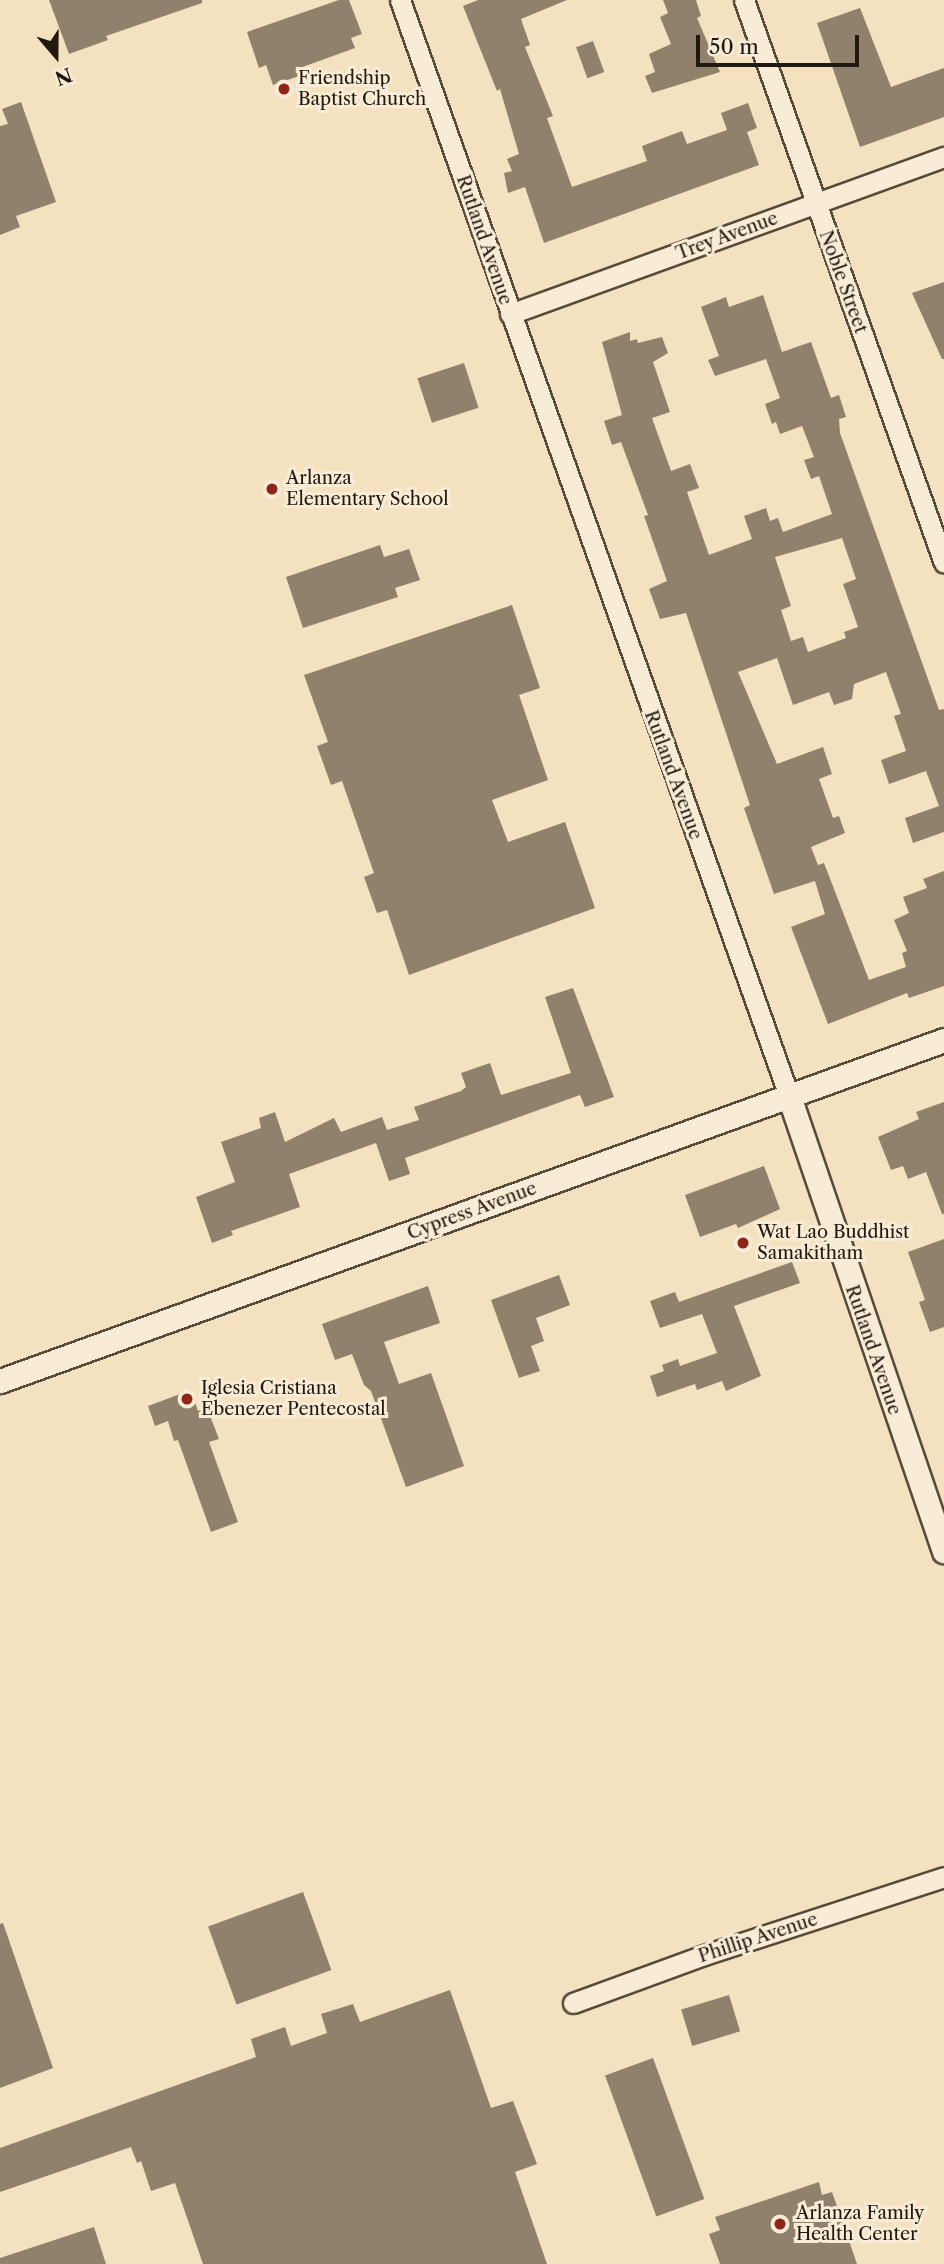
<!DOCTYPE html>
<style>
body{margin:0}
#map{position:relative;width:944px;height:2264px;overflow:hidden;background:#f4e1c0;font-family:"Libre Caslon Text",serif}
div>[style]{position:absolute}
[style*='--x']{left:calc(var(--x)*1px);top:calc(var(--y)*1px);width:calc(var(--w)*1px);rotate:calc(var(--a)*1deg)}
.building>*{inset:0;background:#8f816b;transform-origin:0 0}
.roads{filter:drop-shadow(2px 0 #564b3b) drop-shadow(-2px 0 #564b3b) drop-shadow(0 2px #564b3b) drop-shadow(0 -2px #564b3b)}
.minor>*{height:19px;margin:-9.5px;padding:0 9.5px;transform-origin:9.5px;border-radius:9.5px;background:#f8ecd6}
.tertiary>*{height:23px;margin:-11.5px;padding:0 11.5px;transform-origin:11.5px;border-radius:11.5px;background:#f8ecd6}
.dots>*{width:19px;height:19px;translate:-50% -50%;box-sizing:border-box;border:4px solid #f8ecd6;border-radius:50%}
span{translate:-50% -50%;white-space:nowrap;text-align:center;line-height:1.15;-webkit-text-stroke:6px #f8ecd6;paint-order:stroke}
.poi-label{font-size:18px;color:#21190f}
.left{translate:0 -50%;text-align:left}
.street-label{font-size:18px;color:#21190f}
.north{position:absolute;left:21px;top:21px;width:70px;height:70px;-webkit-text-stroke:5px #f8ecd6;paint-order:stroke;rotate:160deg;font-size:19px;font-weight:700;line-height:28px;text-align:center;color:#21190f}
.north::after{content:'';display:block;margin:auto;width:24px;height:32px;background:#21190f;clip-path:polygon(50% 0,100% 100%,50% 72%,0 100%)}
.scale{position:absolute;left:696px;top:35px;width:163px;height:32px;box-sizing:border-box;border:4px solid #21190f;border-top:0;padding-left:9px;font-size:21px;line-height:24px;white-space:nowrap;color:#21190f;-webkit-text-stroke:5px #f8ecd6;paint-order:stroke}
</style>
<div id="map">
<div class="building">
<div style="clip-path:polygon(49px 0,202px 0,202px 3px,106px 36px,108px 40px,69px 54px)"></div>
<div style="clip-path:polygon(339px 0,349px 0,362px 34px,351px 38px,355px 48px,297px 69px,299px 76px,273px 85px,266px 65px,259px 68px,247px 32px)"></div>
<div style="clip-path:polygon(478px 0,567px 0,521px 19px,530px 45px,525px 47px,553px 116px,547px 118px,572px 187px,647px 161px,642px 146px,682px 131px,687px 144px,727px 130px,721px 113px,748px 103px,757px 128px,747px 132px,759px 165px,544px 243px,525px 187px,508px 193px,504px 173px,512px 171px,507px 159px,519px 154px,500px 89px,497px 91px,463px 6px)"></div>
<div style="clip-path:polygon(663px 0,696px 0,701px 16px,697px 18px,720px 72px,652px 93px,645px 76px,655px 72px,649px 54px,671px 44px,660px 17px,668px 13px)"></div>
<div style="clip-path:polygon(860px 8px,891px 87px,944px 68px,944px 117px,860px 147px,817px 23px)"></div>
<div style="left:593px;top:41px;width:33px;height:18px;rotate:70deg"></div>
<div style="clip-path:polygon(21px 102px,56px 202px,16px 216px,20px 227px,0 235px,0 126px,8px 124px,2px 109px)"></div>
<div style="clip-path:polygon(944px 282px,944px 359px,942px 359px,912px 293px)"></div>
<div style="clip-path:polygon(evenodd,763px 295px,782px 352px,811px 342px,831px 398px,839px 395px,846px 417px,839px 419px,840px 433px,939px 710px,944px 709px,944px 832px,913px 843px,905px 818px,939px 806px,926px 771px,889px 784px,881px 760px,906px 751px,894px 716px,901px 714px,886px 672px,854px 684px,852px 699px,834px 705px,829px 692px,793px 705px,777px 658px,738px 672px,777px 764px,823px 747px,832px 774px,819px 779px,833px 818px,839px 816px,845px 833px,811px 847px,818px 865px,824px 863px,869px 980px,906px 967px,902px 953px,907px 951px,894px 920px,909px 913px,903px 897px,927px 888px,923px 879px,944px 871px,944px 986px,909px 998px,907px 993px,828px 1024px,791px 927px,825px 914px,815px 881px,774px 894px,744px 808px,750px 805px,686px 613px,660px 619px,649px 589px,667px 581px,644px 516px,648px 515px,621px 442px,612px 445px,604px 421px,622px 415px,602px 342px,630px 332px,630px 341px,637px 339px,638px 343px,662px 337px,668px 353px,653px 362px,670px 412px,652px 418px,671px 471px,690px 464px,699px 488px,687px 492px,709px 555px,752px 539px,744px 516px,766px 508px,770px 521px,778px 518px,783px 532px,832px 514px,819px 476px,811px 479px,804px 460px,814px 457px,802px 426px,780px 434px,776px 422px,772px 424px,765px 404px,780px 398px,766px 359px,715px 376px,708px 360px,719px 356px,701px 307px,726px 297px,729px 307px,763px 295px,842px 538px,856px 579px,843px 584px,858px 627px,844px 632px,846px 638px,808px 652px,803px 637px,791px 641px,781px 610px,791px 606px,775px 557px,842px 538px)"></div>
<div style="left:464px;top:363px;width:47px;height:49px;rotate:72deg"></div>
<div style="clip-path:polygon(380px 545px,384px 557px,409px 549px,420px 580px,395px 588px,398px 597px,303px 628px,286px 577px)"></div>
<div style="clip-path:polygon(512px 605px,540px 688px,519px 695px,548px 780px,492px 800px,508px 842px,565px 822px,595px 908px,409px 975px,387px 910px,377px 913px,364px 877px,374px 873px,342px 781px,331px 785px,317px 746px,328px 742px,304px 675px)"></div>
<div style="clip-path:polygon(573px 988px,614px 1097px,585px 1107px,580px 1095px,405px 1158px,410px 1174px,389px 1181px,376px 1143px,289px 1174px,300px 1207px,231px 1231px,233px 1235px,212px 1243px,196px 1197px,235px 1182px,221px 1142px,261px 1128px,259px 1118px,275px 1112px,285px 1142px,334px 1118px,341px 1132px,382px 1117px,387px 1130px,419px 1120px,414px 1107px,461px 1091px,466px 1087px,461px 1073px,490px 1063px,501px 1095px,571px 1073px,545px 997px)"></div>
<div style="clip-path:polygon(944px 1102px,944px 1214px,942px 1214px,926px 1172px,908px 1179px,903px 1166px,891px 1170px,878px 1137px,919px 1119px,916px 1112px)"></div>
<div style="clip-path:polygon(764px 1166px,780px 1209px,738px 1228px,736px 1224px,700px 1237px,685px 1195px)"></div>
<div style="clip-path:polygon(944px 1239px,944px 1327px,930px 1332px,919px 1302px,925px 1300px,908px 1252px)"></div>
<div style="clip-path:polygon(792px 1262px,800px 1283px,734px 1306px,761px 1376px,726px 1391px,722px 1381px,697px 1390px,695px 1384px,657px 1397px,650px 1376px,664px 1371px,662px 1365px,678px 1359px,680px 1366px,717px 1353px,702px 1314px,660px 1328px,650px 1301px,675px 1292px,679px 1302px)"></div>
<div style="clip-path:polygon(559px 1275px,570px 1305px,536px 1318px,544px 1341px,531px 1346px,540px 1371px,519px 1378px,491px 1300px)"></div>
<div style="clip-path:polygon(428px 1286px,440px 1323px,384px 1342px,399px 1384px,431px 1373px,464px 1466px,406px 1487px,371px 1391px,364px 1385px,352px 1354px,335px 1360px,322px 1324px)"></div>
<div style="clip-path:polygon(191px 1390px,198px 1411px,207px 1408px,219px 1439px,209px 1442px,238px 1522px,211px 1532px,178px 1440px,174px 1441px,168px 1421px,155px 1426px,148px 1406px)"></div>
<div style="left:303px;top:1892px;width:83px;height:101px;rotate:70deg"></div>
<div style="clip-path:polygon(3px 1923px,53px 2068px,0 2088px,0 1924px)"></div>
<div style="clip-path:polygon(450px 1990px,491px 2108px,513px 2101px,537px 2164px,515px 2172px,547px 2264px,203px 2264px,175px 2183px,151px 2191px,141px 2161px,137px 2163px,131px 2147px,0 2192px,0 2148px,256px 2057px,251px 2039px,285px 2027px,291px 2046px,327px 2033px,321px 2014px,353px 2004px,360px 2022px)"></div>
<div style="left:729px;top:1995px;width:38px;height:50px;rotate:73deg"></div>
<div style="left:653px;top:2058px;width:150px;height:51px;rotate:70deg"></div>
<div style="clip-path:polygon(819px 2182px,822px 2195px,832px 2192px,857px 2264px,720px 2264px,709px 2234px,720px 2230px,715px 2217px)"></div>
<div style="clip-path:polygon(94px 2227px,106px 2264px,0 2264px,0 2258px)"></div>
</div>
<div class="roads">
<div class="minor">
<div style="--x:400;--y:0;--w:1163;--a:70.46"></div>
<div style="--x:744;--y:0;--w:597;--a:70.44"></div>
<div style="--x:510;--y:314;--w:462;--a:-19.9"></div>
<div style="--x:573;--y:2003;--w:140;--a:-20.1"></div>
<div style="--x:704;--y:1955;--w:252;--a:-18"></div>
</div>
<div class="tertiary">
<div style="--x:789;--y:1096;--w:481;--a:71.2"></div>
<div style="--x:0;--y:1381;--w:1004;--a:-19.86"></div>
</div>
</div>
<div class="dots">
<div style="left:284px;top:89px;background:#8f2418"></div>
<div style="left:272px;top:489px;background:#8f2418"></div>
<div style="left:743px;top:1243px;background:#8f2418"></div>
<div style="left:187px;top:1399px;background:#8f2418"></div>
<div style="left:780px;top:2224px;background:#8f2418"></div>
</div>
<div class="poi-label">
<span class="left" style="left:298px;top:89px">Friendship<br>Baptist Church</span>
<span class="left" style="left:286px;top:489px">Arlanza<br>Elementary School</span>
<span class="left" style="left:757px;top:1243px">Wat Lao Buddhist<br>Samakitham</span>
<span class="left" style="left:201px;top:1399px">Iglesia Cristiana<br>Ebenezer Pentecostal</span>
<span class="left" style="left:796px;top:2224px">Arlanza Family<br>Health Center</span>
</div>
<div class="street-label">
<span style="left:727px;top:236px;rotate:-20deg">Trey Avenue</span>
<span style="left:484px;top:240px;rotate:71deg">Rutland Avenue</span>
<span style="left:843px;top:282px;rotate:70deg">Noble Street</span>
<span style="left:673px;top:775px;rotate:70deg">Rutland Avenue</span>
<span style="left:472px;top:1211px;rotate:-20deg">Cypress Avenue</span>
<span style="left:873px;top:1350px;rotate:71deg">Rutland Avenue</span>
<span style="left:758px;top:1938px;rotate:-18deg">Phillip Avenue</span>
</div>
<div class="north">N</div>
<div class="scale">50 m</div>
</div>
